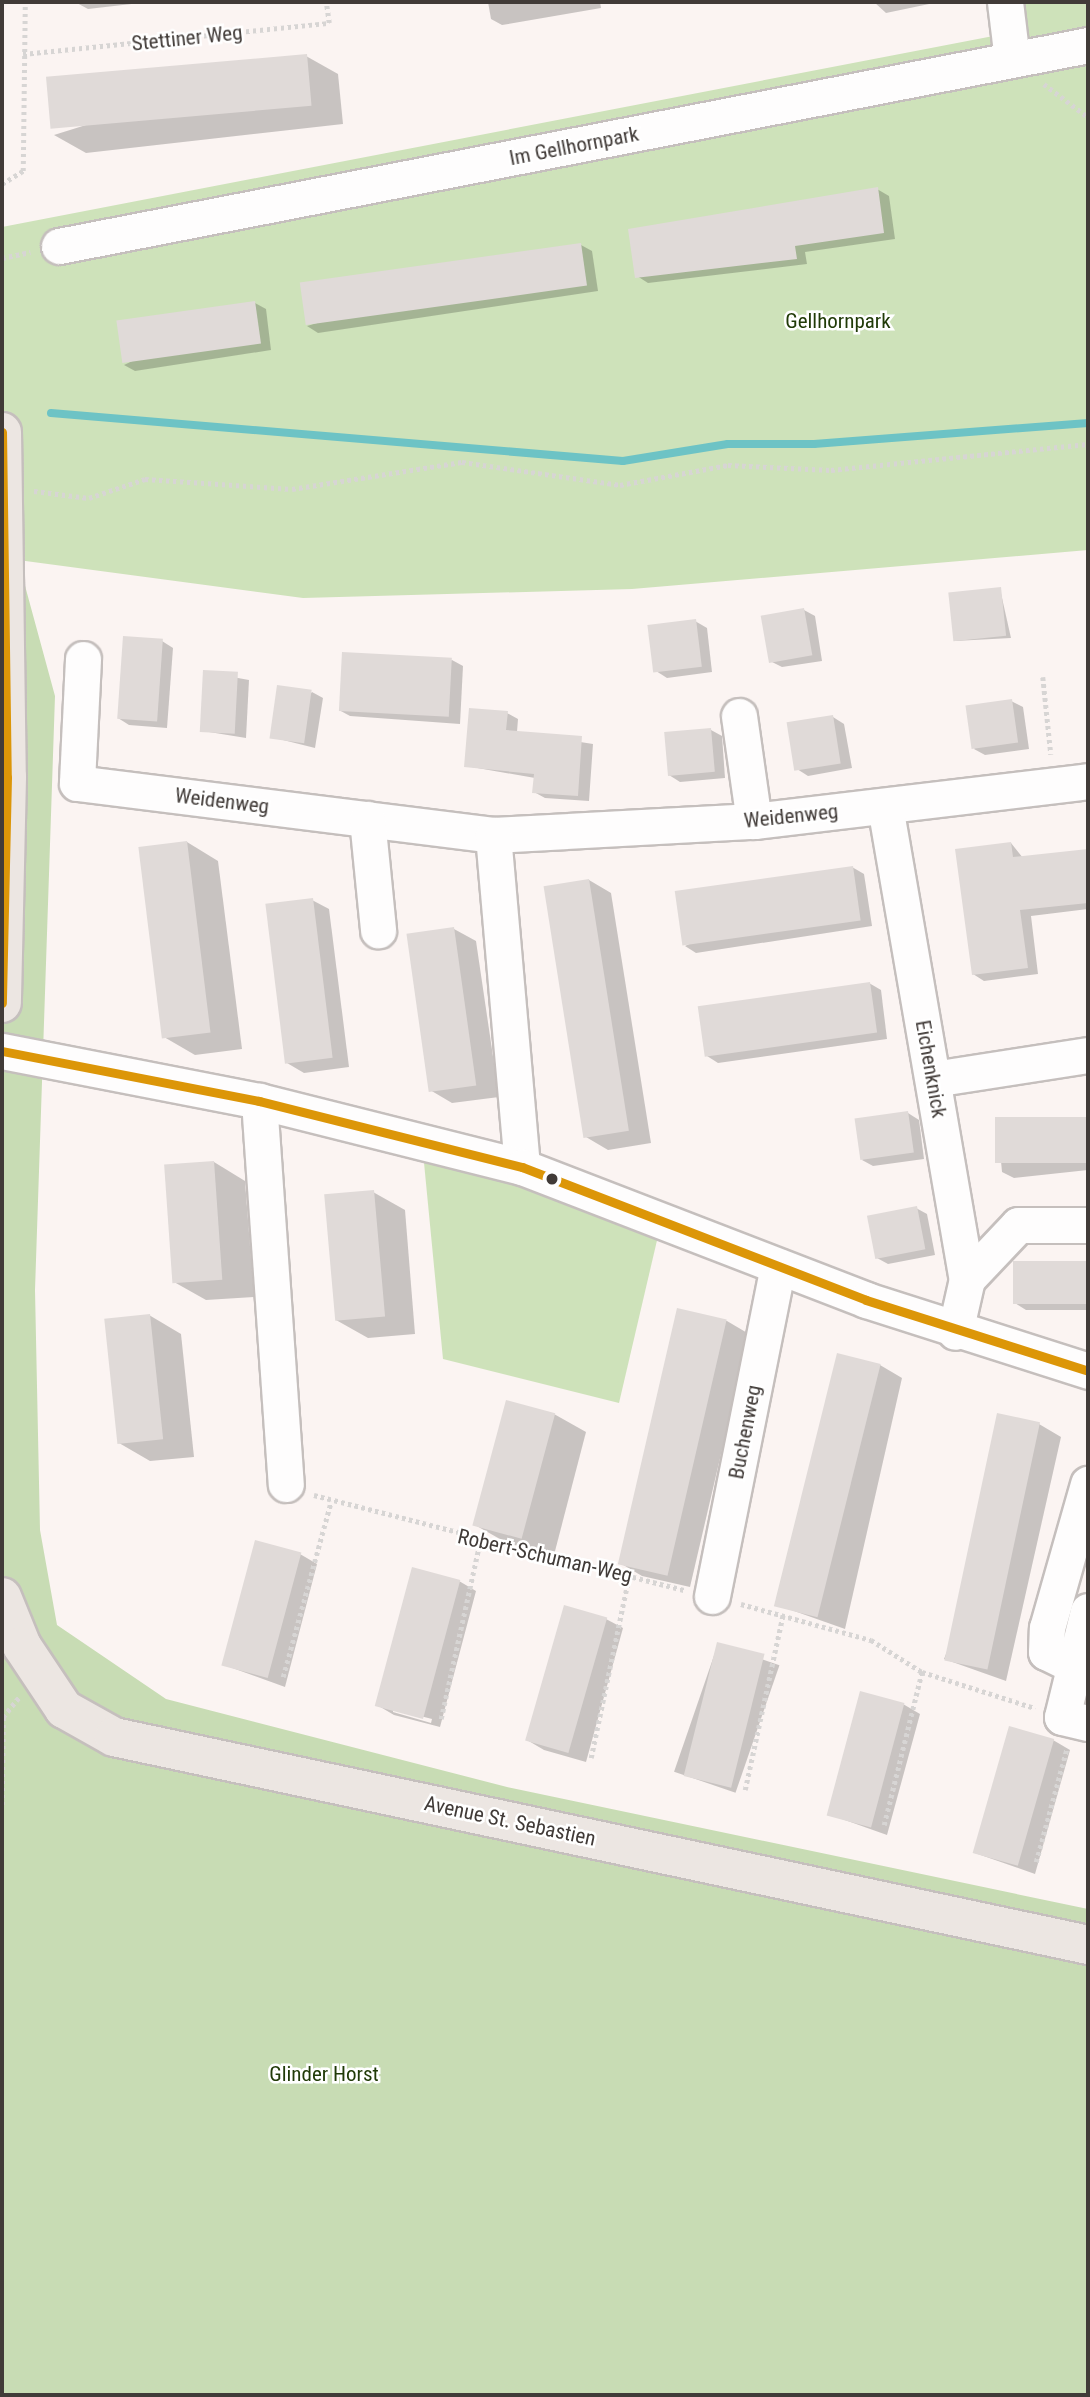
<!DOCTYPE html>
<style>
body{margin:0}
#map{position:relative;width:1090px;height:2397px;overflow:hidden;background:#fbf4f2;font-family:"Roboto Condensed",sans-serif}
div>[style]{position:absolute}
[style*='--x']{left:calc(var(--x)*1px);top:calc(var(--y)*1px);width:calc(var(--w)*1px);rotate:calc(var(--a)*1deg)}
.green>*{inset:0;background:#cee2ba}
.forest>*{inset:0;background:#c8dcb4}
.shadow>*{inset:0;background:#0003;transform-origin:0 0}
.stream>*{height:8px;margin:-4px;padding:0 4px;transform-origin:4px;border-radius:4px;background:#6dc3c5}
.building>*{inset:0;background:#e0dad8;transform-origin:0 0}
.path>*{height:4.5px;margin-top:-2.25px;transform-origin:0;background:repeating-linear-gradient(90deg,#d7d5d4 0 3.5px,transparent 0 7px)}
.roads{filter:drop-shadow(2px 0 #c5bfbd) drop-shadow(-2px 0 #c5bfbd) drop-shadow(0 2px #c5bfbd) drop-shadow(0 -2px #c5bfbd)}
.minor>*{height:35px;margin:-17.5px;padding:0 17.5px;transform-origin:17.5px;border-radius:17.5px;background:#fefdfd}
.major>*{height:38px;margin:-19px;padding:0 19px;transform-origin:19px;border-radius:19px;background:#ece6e2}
.bus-1>*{height:9px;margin:-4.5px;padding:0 4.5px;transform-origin:4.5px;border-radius:4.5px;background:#dc9608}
.dots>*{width:19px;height:19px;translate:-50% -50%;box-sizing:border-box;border:4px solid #fff;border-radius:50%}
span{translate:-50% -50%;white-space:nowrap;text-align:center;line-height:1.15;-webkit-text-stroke:5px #fff;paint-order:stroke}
.street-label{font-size:21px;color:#413b38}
.park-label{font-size:21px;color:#213b08}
.frame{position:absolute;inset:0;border:4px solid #413b38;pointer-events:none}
</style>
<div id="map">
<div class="green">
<div style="clip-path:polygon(1006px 2px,1088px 2px,1088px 550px,632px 589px,303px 598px,18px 560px,2px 422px,2px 227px,1009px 33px)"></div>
<div style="clip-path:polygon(422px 1142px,662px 1219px,619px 1403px,443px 1359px)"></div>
</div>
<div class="forest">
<div style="clip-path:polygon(18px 560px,55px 696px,35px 1290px,40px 1530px,57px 1625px,166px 1699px,507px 1787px,1088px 1909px,1088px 2395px,2px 2395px,2px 561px)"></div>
</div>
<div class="shadow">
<div style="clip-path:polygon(75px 2px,149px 2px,88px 9px)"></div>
<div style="clip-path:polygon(488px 2px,600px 2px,601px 8px,502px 25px,491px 19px)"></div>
<div style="clip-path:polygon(874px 2px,933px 2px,934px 3px,886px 13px)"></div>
<div style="clip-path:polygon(306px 56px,338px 74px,343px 124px,86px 153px,54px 135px)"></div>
<div style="clip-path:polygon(877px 189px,889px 196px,895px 239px,805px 252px,807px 264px,648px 283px,637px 276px)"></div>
<div style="clip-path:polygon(581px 245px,592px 251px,598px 291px,318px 333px,307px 326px)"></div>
<div style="clip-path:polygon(255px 303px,266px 309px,271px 350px,135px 371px,124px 365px)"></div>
<div style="clip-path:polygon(1000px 589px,1011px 638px,955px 641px)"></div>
<div style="clip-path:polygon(804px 610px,815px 616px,822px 661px,782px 667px,770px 661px)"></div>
<div style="clip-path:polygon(695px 621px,707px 628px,712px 672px,667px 678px,656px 671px)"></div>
<div style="clip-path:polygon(162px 641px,173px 648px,167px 728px,129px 725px,118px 718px)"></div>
<div style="clip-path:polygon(452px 660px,463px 666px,460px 724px,350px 716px,339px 710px)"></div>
<div style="clip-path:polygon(205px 672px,249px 680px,246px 738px,203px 731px)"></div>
<div style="clip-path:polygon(312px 692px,323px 698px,315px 748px,271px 737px)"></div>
<div style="clip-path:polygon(1011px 701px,1023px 707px,1029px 749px,985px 755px,974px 749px)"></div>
<div style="clip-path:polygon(507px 713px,518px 719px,517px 732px,593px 744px,589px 801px,545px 798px,534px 792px,535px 778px,466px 766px)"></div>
<div style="clip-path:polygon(833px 717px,844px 724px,852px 768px,808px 776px,797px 769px)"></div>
<div style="clip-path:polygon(711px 730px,722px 736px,725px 778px,680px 782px,669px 775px)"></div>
<div style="clip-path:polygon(187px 842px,218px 861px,242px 1049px,195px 1055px,164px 1037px)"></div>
<div style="clip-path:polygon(1011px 843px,1023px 858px,1088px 850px,1088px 909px,1031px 916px,1038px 974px,984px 981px,973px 974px)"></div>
<div style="clip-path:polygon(852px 867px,864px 874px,872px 926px,696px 953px,685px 946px)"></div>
<div style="clip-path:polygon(589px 880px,611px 893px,651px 1143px,608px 1150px,586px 1137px)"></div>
<div style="clip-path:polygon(312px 900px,329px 909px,349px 1067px,304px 1073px,287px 1063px)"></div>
<div style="clip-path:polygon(454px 929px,476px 941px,499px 1097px,452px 1103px,430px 1090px)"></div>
<div style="clip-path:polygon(869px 983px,881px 990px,887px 1039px,718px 1063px,707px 1056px)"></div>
<div style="clip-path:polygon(908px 1113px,919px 1120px,924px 1159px,873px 1166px,862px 1160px)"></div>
<div style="clip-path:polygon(1088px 1119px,1088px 1170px,1014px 1178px,1002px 1172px,998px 1129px)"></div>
<div style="clip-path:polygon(214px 1162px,245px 1181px,254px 1297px,206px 1300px,174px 1282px)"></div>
<div style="clip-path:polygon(373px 1192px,405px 1210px,415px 1334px,368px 1338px,336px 1320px)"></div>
<div style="clip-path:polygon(916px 1208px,927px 1214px,935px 1255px,888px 1264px,877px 1258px)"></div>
<div style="clip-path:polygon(1015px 1263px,1088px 1263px,1088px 1310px,1026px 1310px,1015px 1303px)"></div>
<div style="clip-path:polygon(679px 1310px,727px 1321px,749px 1334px,690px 1587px,642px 1576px,620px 1563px)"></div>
<div style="clip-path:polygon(149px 1315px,181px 1334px,194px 1457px,150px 1461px,119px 1443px)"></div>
<div style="clip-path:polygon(880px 1365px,902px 1378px,845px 1629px,780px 1606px)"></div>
<div style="clip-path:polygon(554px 1414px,586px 1432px,554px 1555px,507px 1543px,475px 1525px)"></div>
<div style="clip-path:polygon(1039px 1424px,1061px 1437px,1006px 1681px,944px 1659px)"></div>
<div style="clip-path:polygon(300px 1554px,317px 1564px,285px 1687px,224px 1665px)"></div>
<div style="clip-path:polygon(evenodd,459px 1581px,476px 1591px,440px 1727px,394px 1715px,377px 1705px,459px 1581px,393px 1709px,432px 1719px,431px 1723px,393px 1712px,393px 1709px)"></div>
<div style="clip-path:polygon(606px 1619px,623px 1628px,586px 1762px,544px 1750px,527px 1740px)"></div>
<div style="left:718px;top:1644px;width:65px;height:135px;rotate:19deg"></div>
<div style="clip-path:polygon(903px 1704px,920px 1714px,887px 1835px,828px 1814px)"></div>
<div style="clip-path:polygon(1053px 1740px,1070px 1750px,1035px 1874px,975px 1853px)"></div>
</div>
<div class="stream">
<div style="--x:51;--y:413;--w:574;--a:4.8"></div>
<div style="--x:623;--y:461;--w:106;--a:-9.2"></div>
<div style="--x:728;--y:444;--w:86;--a:0"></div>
<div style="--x:814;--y:444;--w:275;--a:-4.4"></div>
</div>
<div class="building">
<div style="left:307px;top:54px;width:52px;height:262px;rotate:85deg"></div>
<div style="clip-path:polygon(878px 187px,884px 233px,795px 246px,797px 259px,635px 278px,628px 229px)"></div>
<div style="left:581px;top:243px;width:43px;height:284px;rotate:82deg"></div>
<div style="left:255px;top:301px;width:43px;height:140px;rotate:82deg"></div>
<div style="left:1001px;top:587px;width:49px;height:53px;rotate:84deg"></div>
<div style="left:804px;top:608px;width:48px;height:44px;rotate:80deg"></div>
<div style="left:696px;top:619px;width:48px;height:49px;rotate:83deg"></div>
<div style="left:123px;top:636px;width:40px;height:83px;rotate:4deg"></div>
<div style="left:342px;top:652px;width:110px;height:59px;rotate:3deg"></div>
<div style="left:203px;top:670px;width:35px;height:62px;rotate:3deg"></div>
<div style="left:277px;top:685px;width:35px;height:54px;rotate:8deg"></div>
<div style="left:1012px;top:699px;width:44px;height:47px;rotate:82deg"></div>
<div style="clip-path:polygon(469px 708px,508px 711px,506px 730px,582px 736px,578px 796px,532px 793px,534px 774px,464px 767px)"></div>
<div style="left:833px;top:715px;width:49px;height:47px;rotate:81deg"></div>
<div style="left:711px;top:728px;width:44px;height:47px;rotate:85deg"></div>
<div style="left:187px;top:841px;width:193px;height:49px;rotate:83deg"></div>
<div style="clip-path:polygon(1011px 842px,1013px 857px,1088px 849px,1088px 903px,1020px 910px,1028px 968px,972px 975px,955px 849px)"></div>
<div style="left:853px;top:866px;width:55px;height:180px;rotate:82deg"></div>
<div style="left:589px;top:879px;width:255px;height:46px;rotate:81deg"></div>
<div style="left:313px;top:898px;width:161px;height:48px;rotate:83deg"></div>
<div style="left:454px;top:927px;width:160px;height:48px;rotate:82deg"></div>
<div style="left:870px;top:982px;width:51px;height:174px;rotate:82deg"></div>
<div style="left:908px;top:1111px;width:42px;height:54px;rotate:82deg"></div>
<div style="left:1088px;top:1117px;width:46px;height:93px;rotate:90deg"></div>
<div style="left:214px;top:1161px;width:119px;height:50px;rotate:86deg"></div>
<div style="left:374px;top:1190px;width:127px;height:50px;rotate:85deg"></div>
<div style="left:917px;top:1206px;width:44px;height:51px;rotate:79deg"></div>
<div style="left:1013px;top:1261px;width:75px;height:43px"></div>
<div style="left:677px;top:1308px;width:51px;height:263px;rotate:13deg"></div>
<div style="left:150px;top:1314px;width:126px;height:46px;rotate:84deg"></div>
<div style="left:837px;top:1353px;width:45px;height:261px;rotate:14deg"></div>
<div style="left:506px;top:1400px;width:51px;height:130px;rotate:15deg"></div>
<div style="left:997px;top:1413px;width:44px;height:253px;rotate:12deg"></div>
<div style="left:255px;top:1540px;width:48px;height:130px;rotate:15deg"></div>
<div style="left:412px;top:1567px;width:50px;height:144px;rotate:15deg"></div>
<div style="left:564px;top:1605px;width:45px;height:141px;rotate:16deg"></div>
<div style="left:717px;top:1642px;width:49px;height:138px;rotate:14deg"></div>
<div style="left:860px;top:1691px;width:46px;height:129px;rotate:15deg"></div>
<div style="left:1009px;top:1726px;width:47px;height:132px;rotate:16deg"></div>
</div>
<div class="path">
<div style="--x:23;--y:54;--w:308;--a:-5.8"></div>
<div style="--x:329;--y:23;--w:21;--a:-98"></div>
<div style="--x:1044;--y:84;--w:55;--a:36.9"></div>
<div style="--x:2;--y:184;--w:25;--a:-32"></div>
<div style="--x:23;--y:171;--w:169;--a:-89.3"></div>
<div style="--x:2;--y:258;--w:29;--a:-12"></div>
<div style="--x:34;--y:491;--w:55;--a:7.3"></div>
<div style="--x:89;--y:498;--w:59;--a:-18.7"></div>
<div style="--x:145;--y:479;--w:147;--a:3.9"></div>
<div style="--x:292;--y:489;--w:172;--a:-9"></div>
<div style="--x:462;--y:462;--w:160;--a:8.3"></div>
<div style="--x:620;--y:485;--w:110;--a:-10.5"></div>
<div style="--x:728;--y:465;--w:103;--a:2.8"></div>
<div style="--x:831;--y:470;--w:258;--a:-5.8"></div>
<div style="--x:1043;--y:677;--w:78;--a:84.1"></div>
<div style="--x:314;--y:1495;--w:383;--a:14.4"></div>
<div style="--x:741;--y:1604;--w:135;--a:15.5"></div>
<div style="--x:871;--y:1640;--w:60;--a:32.1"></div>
<div style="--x:922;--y:1672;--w:119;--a:17.7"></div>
<div style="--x:283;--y:1677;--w:182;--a:-74.7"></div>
<div style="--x:441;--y:1719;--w:181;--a:-77.6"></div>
<div style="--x:591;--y:1758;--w:186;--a:-78.2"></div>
<div style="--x:745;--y:1790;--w:180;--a:-77.8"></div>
<div style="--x:2;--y:1805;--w:88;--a:-89.3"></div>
<div style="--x:3;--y:1717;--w:27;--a:-51"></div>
<div style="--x:884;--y:1825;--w:158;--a:-76.1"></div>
<div style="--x:1036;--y:1862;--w:118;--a:-74.8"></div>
</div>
<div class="roads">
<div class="minor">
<div style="--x:1005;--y:2;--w:58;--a:83.1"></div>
<div style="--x:59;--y:246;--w:1048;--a:-11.05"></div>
<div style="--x:83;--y:659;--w:124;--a:92.8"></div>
<div style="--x:77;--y:783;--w:419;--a:7.1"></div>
<div style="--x:493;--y:835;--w:261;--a:-3.1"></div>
<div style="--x:754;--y:821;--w:336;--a:-6.8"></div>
<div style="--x:739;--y:716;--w:106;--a:81.9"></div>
<div style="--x:885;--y:806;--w:480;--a:80.2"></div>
<div style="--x:967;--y:1279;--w:54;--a:102.8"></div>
<div style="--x:367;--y:819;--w:112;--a:84.3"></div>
<div style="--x:493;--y:835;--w:333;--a:85"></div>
<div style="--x:2;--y:1051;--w:262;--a:11"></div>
<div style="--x:259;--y:1101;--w:271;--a:14.1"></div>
<div style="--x:522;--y:1167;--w:369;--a:21.1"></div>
<div style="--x:866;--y:1300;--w:233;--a:17.7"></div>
<div style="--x:933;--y:1079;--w:157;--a:-8.8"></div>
<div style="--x:259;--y:1101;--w:384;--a:86"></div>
<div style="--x:967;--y:1279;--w:74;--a:-46.6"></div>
<div style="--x:1018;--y:1225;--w:70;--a:0"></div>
<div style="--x:712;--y:1596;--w:336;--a:-78.7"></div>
<div style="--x:1088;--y:1611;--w:109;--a:103.8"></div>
<div style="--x:1062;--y:1717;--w:27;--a:13"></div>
<div style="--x:1075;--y:1666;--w:32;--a:-154"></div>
<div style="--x:1046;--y:1652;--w:24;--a:-88"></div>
<div style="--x:1047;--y:1628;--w:150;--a:-74.1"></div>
</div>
<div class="major">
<div style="--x:2;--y:432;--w:345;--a:89.2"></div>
<div style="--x:7;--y:777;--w:226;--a:91.3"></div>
<div style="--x:2;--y:1597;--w:53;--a:67.8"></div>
<div style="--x:22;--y:1646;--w:76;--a:56.3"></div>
<div style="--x:64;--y:1709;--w:57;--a:29.2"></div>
<div style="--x:114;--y:1737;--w:996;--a:12.05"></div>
</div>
</div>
<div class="bus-1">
<div style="--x:2;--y:432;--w:345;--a:89.2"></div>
<div style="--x:7;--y:777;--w:226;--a:91.3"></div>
<div style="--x:2;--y:1051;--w:262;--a:11"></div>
<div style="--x:259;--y:1101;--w:271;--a:14.1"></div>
<div style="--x:522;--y:1167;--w:369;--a:21.1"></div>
<div style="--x:866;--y:1300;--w:233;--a:17.7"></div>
</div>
<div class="dots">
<div style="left:552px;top:1179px;background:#413b38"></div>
</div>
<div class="street-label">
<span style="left:187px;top:38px;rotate:-6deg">Stettiner Weg</span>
<span style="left:574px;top:146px;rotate:-11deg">Im Gellhornpark</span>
<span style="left:222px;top:801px;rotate:7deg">Weidenweg</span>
<span style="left:791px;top:816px;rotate:-6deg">Weidenweg</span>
<span style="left:931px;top:1069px;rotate:80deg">Eichenknick</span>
<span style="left:745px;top:1432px;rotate:-79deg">Buchenweg</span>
<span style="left:545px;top:1556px;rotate:13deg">Robert-Schuman-Weg</span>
<span style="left:510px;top:1821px;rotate:12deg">Avenue St. Sebastien</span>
</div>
<div class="park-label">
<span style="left:838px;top:321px">Gellhornpark</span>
<span style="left:324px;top:2074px">Glinder Horst</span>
</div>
<div class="frame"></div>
</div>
